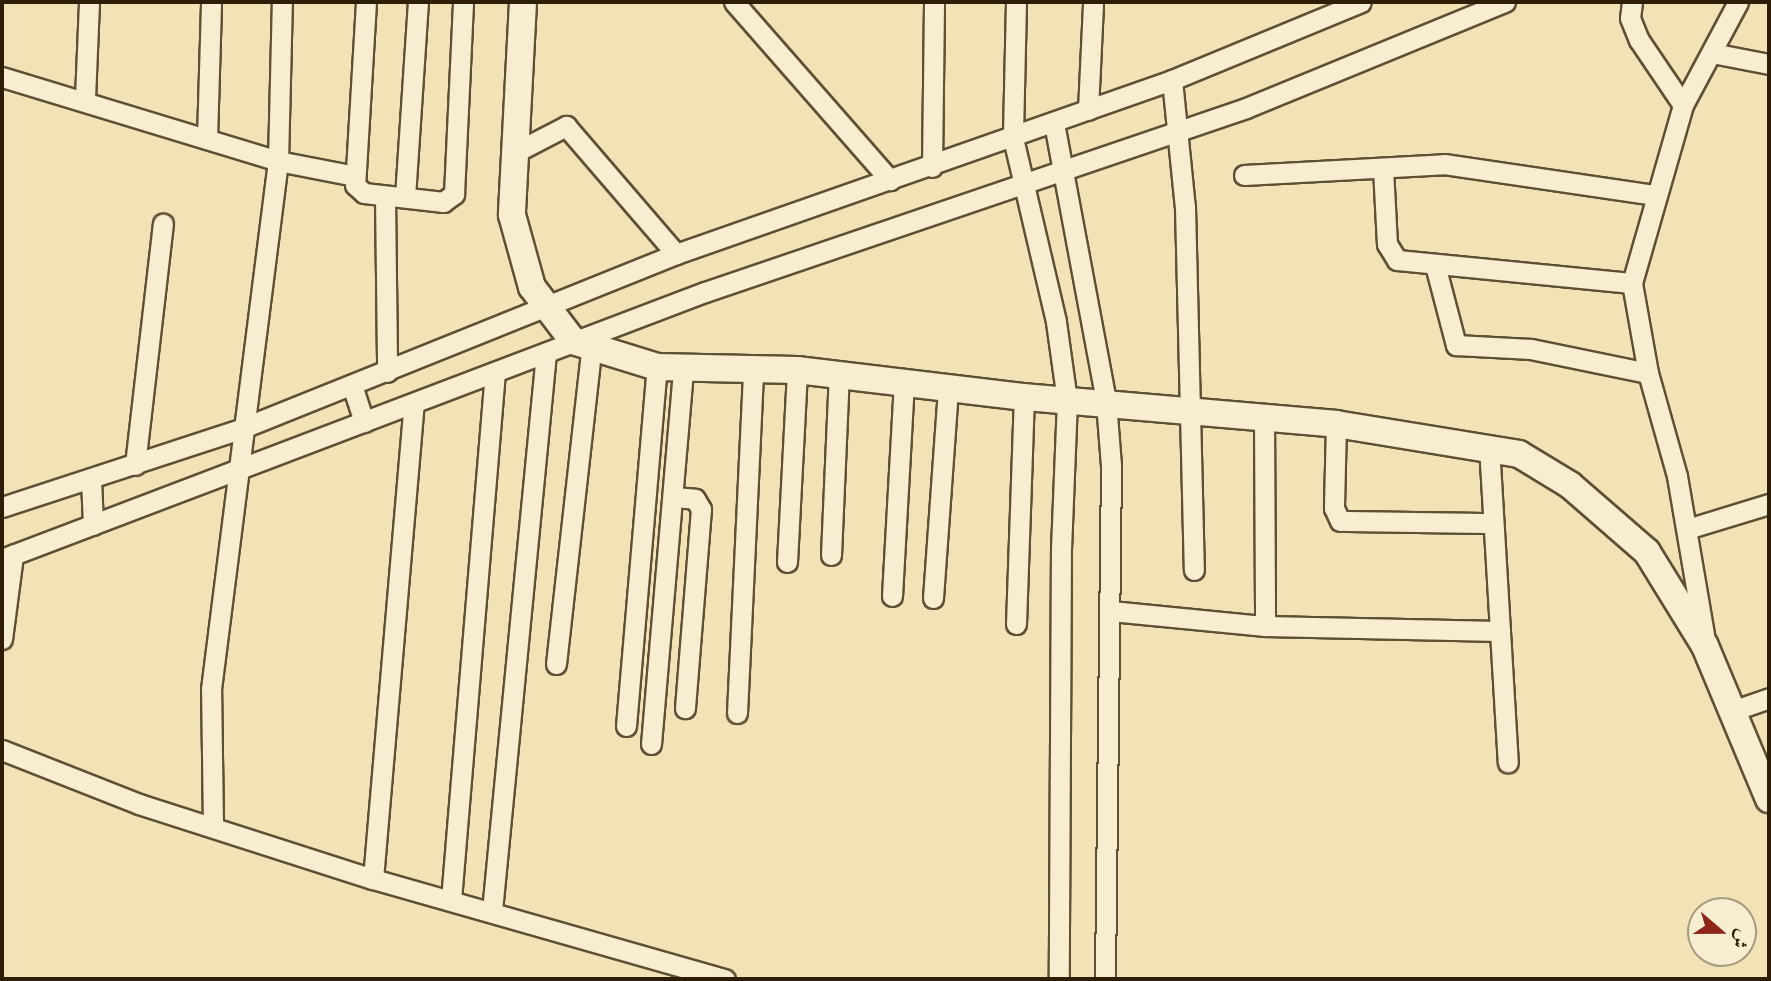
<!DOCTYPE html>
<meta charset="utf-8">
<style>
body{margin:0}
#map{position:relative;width:1771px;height:981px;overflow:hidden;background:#f2e3b6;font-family:"IM FELL DW Pica",Amiri,serif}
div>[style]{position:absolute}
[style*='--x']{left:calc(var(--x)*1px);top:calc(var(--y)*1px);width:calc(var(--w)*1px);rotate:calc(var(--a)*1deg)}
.roads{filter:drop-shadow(2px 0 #5f4f34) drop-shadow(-2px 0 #5f4f34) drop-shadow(0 2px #5f4f34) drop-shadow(0 -2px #5f4f34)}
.street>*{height:19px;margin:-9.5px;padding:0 9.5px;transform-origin:9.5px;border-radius:9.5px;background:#f7edd0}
.secondary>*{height:26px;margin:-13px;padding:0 13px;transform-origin:13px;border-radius:13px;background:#f7edd0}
span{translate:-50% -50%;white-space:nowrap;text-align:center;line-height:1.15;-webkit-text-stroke:6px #f7edd0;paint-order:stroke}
.frame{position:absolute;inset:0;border:4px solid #2e1e08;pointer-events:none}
.north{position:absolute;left:1687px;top:897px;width:70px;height:70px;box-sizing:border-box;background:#f7edd0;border:2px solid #a79a80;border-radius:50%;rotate:110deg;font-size:19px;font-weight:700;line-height:28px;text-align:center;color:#2e1e08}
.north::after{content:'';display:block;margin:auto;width:24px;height:32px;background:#8f2418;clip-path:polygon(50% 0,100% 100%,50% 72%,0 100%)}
</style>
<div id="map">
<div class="roads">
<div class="street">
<div style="--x:366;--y:2;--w:183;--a:93.4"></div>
<div style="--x:355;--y:185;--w:12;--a:42"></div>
<div style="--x:364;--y:193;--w:80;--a:6.5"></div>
<div style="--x:443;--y:202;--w:14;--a:-36"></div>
<div style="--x:454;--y:194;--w:192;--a:-87.3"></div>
<div style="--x:734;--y:2;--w:237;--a:48.8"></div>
<div style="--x:1016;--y:2;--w:136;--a:91.3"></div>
<div style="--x:1013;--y:138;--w:189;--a:76.8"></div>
<div style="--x:1056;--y:322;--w:79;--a:82"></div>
<div style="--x:1067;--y:400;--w:148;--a:92.3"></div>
<div style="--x:1061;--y:548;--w:431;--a:90.3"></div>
<div style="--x:1632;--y:2;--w:16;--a:97"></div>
<div style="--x:1630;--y:18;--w:24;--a:68"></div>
<div style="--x:1639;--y:40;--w:78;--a:55.9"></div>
<div style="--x:1712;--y:53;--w:58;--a:10.9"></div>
<div style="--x:2;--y:77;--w:288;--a:16.9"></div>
<div style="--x:278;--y:161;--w:78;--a:11"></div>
<div style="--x:1172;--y:80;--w:128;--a:84.2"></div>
<div style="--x:1185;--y:207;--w:363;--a:88.6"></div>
<div style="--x:85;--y:98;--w:96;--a:-87.6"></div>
<div style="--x:1088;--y:110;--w:108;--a:-87.3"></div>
<div style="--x:1054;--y:123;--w:284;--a:79.4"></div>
<div style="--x:1106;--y:402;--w:63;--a:85.5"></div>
<div style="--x:1111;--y:465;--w:514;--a:90.67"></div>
<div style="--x:207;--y:139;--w:137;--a:-88.3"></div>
<div style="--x:514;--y:153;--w:59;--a:-27.4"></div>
<div style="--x:566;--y:126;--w:169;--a:49.3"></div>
<div style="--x:932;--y:167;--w:165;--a:-89.3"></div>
<div style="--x:1383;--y:168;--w:76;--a:87"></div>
<div style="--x:1387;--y:244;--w:19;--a:58"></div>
<div style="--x:1397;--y:260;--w:236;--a:5.6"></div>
<div style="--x:1244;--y:175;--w:200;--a:-3.1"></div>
<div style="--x:1444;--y:164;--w:212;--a:8.4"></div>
<div style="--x:385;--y:196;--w:176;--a:89.3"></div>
<div style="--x:405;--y:197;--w:195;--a:-86.2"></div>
<div style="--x:1435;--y:265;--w:83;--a:75.3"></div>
<div style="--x:1456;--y:345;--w:75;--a:3.1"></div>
<div style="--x:1531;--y:349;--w:119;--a:11.6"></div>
<div style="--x:352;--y:385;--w:39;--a:72"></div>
<div style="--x:1264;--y:417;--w:209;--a:89.7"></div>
<div style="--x:1336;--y:424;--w:84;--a:91.4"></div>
<div style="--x:1334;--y:508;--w:14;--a:65"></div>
<div style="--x:1340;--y:521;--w:152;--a:0.8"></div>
<div style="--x:1489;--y:446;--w:317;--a:86.6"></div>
<div style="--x:135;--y:465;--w:243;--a:-83.4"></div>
<div style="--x:91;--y:479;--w:46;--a:87.5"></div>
<div style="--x:674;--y:497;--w:21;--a:5"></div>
<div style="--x:695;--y:499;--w:12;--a:59"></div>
<div style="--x:701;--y:509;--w:200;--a:94.6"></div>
<div style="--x:2;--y:507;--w:254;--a:-18.1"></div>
<div style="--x:243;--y:428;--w:467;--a:-21.9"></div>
<div style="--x:676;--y:254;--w:526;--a:-19.33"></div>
<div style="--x:1172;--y:80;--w:204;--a:-22.4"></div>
<div style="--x:1687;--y:529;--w:86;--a:-17"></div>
<div style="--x:831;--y:555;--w:181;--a:-87.5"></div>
<div style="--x:2;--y:559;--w:752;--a:-20.8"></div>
<div style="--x:705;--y:292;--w:571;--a:-18.78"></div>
<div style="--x:1246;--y:108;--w:280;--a:-22.3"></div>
<div style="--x:787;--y:562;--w:192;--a:-87"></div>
<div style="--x:892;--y:596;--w:214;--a:-86.8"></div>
<div style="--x:933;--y:598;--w:212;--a:-85.9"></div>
<div style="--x:1111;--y:611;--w:155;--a:5.6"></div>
<div style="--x:1265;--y:626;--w:235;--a:1.2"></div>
<div style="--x:1016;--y:624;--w:227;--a:-88"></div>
<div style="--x:2;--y:639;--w:85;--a:-82.5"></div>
<div style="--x:1705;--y:640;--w:166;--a:-99.7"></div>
<div style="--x:1677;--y:476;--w:107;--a:-105.7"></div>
<div style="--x:1648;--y:373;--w:91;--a:-100.1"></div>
<div style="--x:1632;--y:283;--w:185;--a:-74"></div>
<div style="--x:1683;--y:105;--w:117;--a:-61.9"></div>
<div style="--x:556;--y:664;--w:315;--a:-83.6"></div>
<div style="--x:1732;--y:711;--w:39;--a:-19"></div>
<div style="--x:737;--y:713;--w:343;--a:-87.3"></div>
<div style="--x:626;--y:726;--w:360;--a:-85.1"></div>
<div style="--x:651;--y:744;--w:375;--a:-85.1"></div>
<div style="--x:2;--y:750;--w:147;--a:21.5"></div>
<div style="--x:139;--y:804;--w:246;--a:17.8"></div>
<div style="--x:373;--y:879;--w:366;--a:15.9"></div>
<div style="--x:213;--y:826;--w:137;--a:-90.8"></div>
<div style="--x:211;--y:689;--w:532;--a:-82.77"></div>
<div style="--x:278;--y:161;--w:159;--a:-88.6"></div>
<div style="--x:373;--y:879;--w:476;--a:-85.1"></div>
<div style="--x:451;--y:900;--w:530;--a:-85.24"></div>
<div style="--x:492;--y:911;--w:561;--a:-84.47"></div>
</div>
<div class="secondary">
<div style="--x:523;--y:2;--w:213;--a:93"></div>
<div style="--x:512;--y:215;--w:75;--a:74.5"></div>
<div style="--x:532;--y:287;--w:68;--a:52.8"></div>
<div style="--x:573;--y:341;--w:88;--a:17.2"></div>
<div style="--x:657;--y:367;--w:140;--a:1.2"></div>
<div style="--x:797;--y:370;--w:229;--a:6.8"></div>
<div style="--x:1024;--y:397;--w:313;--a:4.9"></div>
<div style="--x:1336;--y:424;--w:185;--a:9.3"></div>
<div style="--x:1519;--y:454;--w:60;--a:31.3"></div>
<div style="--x:1570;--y:485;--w:102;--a:41"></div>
<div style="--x:1647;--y:552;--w:110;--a:58.3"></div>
<div style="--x:1705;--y:646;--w:166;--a:67.3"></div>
</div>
</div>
<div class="frame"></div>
<div class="north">ش</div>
</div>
